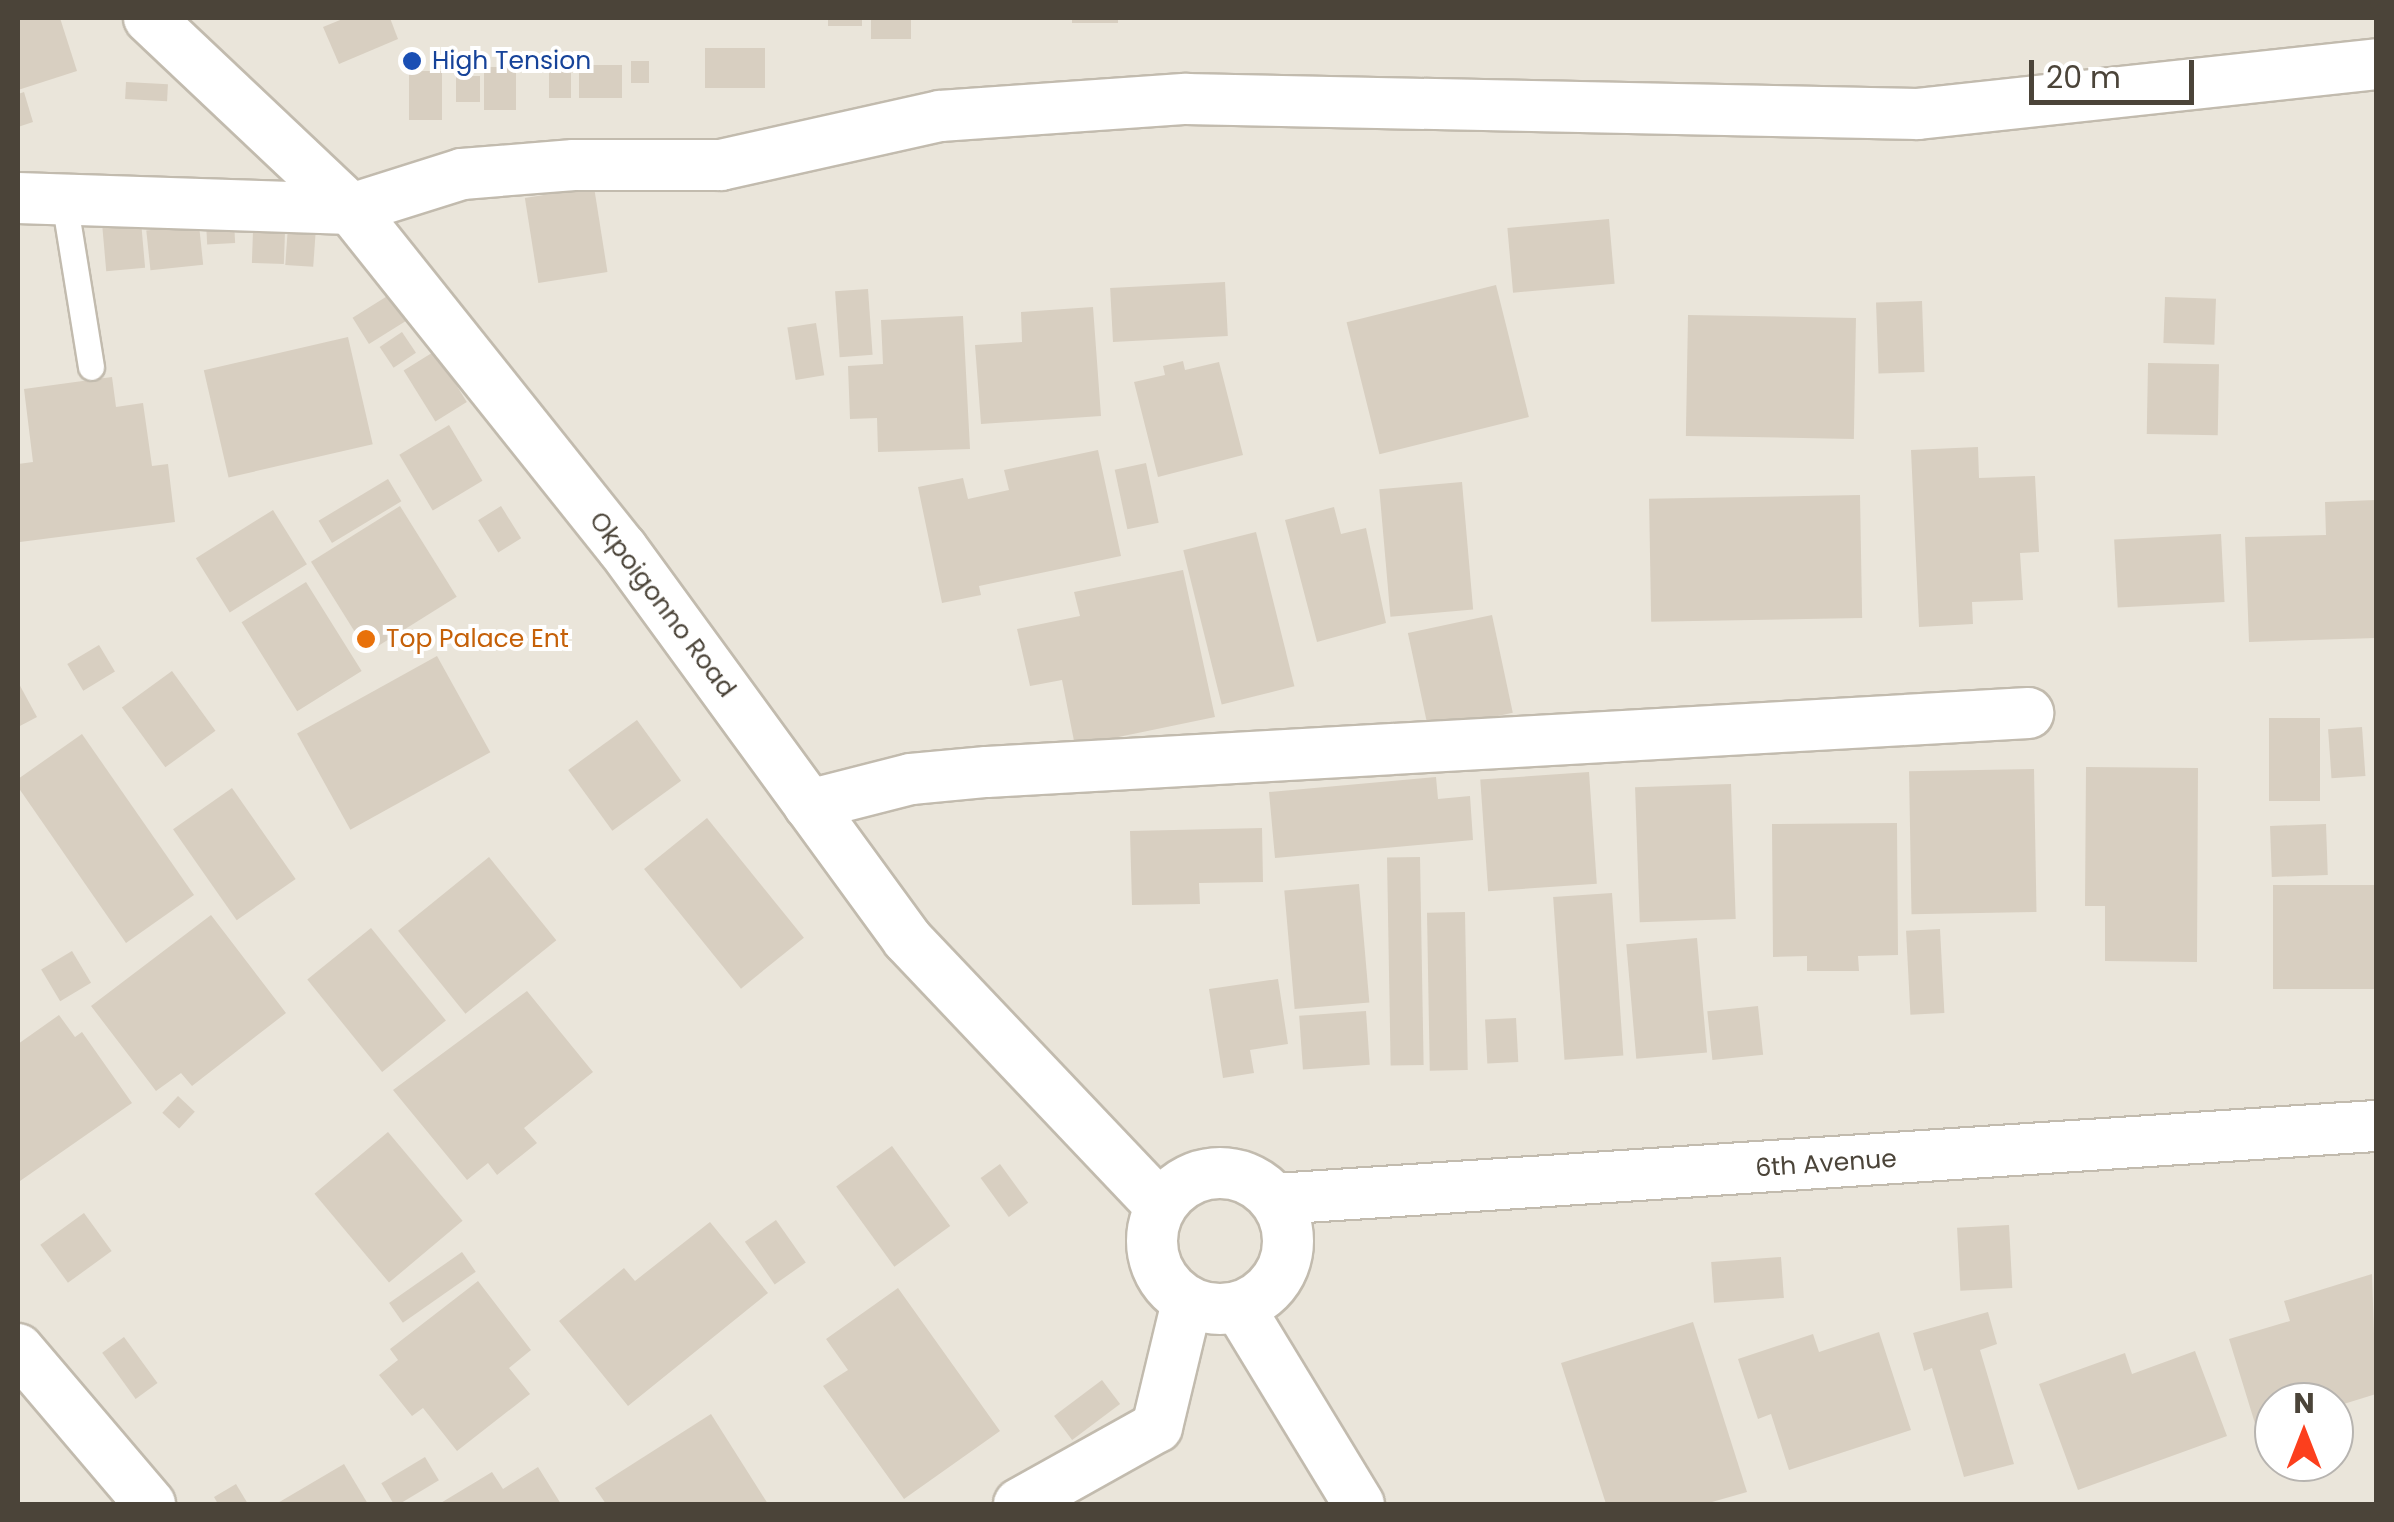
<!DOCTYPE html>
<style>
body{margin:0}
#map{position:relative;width:2394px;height:1522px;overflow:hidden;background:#f6f3ec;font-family:Poppins,sans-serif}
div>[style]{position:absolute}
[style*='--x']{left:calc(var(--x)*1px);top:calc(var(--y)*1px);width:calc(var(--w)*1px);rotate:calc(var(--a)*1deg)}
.residential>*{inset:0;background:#eae5da}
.building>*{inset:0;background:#d8cfc1;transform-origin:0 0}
.roads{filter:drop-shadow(2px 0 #c2bbae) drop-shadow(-2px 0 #c2bbae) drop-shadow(0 2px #c2bbae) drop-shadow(0 -2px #c2bbae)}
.service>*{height:25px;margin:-12.5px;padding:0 12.5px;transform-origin:12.5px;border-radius:12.5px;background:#fff}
.minor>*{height:50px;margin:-25px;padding:0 25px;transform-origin:25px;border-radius:25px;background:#fff}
.minor>.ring{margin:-25px;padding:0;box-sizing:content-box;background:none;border:50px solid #fff;border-radius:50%}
.dots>*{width:28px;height:28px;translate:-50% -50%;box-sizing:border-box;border:5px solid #fff;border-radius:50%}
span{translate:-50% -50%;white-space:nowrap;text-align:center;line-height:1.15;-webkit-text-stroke:8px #fff;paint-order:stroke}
.transit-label{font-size:25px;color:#164399}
.left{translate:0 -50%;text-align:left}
.street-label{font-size:25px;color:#4b4439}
.food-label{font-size:25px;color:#c56008}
.frame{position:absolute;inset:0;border:20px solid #4b4439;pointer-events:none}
.north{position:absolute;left:2254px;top:1382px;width:100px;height:100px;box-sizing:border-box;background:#fff;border:2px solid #b7b4b0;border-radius:50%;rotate:0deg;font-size:28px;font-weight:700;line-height:40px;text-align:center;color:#4b4439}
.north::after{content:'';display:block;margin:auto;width:35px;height:45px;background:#fc3f1d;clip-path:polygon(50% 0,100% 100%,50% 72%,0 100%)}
.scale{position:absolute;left:2029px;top:60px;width:165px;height:45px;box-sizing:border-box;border:5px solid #4b4439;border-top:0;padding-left:12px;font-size:30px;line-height:35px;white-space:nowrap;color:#4b4439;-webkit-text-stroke:8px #fff;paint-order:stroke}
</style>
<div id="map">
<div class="residential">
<div style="clip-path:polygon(evenodd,18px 18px,2376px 18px,2376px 1504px,18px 1504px,18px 18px,2274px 1402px,2334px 1402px,2334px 1462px,2274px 1462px,2274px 1402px)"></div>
</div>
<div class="building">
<div style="clip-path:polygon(18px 18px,60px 18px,77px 71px,18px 90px)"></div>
<div style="clip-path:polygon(345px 18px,390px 18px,398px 39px,339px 64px,323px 27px)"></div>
<div style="left:828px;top:18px;width:34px;height:8px"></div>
<div style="left:871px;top:18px;width:40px;height:21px"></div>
<div style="left:1072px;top:18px;width:46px;height:5px"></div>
<div style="left:705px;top:48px;width:60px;height:40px"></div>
<div style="left:631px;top:61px;width:18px;height:22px"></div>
<div style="left:579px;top:65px;width:43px;height:33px"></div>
<div style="left:484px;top:67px;width:32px;height:43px"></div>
<div style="left:549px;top:68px;width:22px;height:30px"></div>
<div style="left:409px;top:71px;width:33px;height:49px"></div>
<div style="left:456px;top:76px;width:24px;height:26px"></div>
<div style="left:126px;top:82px;width:42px;height:17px;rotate:3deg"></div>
<div style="clip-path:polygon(24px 92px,33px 122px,18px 127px,18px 94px)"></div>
<div style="left:594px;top:187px;width:86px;height:70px;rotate:81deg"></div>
<div style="left:1609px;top:219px;width:65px;height:102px;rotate:85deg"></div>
<div style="left:141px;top:221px;width:47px;height:39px;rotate:85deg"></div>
<div style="left:234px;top:221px;width:22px;height:28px;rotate:87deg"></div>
<div style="left:199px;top:225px;width:40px;height:53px;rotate:84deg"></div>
<div style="left:288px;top:226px;width:28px;height:39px;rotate:4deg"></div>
<div style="left:253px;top:231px;width:32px;height:32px;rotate:2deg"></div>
<div style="left:1225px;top:282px;width:54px;height:115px;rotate:87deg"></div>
<div style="left:1496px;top:285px;width:136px;height:154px;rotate:76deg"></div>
<div style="left:868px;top:289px;width:66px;height:33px;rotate:86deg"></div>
<div style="left:389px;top:295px;width:31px;height:43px;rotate:58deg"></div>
<div style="left:2165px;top:297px;width:51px;height:46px;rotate:2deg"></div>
<div style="left:1922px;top:301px;width:71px;height:46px;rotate:88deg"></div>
<div style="clip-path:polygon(1093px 307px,1101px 416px,981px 424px,975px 345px,1022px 342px,1021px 312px)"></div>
<div style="left:1688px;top:315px;width:168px;height:121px;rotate:1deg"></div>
<div style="clip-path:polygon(963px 316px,970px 449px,878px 452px,877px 418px,850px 419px,848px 366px,883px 364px,881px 320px)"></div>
<div style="left:816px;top:323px;width:53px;height:29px;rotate:81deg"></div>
<div style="left:402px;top:332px;width:25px;height:27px;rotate:56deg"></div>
<div style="left:348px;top:337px;width:110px;height:148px;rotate:77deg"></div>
<div style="left:435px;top:351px;width:60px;height:37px;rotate:58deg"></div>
<div style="clip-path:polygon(1183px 361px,1185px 370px,1219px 362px,1243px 455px,1158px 477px,1134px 382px,1165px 375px,1163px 366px)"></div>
<div style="left:2148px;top:363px;width:71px;height:71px;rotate:1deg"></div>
<div style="clip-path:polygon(112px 377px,116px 407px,143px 403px,152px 466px,168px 464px,175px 522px,20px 542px,18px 464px,33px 462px,24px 389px)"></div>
<div style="left:449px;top:425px;width:65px;height:58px;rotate:59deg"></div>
<div style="clip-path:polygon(1978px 447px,1979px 478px,2035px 476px,2039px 552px,2020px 553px,2023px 600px,1972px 602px,1973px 624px,1919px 627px,1911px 450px)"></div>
<div style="clip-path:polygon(1098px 450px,1121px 556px,979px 586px,981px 595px,942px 603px,918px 487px,963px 478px,968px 499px,1009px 490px,1004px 470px)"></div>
<div style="left:1146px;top:463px;width:61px;height:32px;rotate:78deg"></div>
<div style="left:388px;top:479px;width:26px;height:81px;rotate:59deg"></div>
<div style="left:1462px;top:482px;width:128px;height:83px;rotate:85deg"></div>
<div style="left:1860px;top:495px;width:123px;height:211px;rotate:89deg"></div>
<div style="clip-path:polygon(2376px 500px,2376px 638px,2249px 642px,2245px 537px,2326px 535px,2325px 502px)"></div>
<div style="left:400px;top:506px;width:107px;height:105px;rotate:58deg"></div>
<div style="left:501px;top:506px;width:38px;height:27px;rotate:58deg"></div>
<div style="clip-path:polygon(1334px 507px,1341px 534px,1366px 528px,1386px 623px,1317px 642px,1285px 520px)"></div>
<div style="left:273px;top:510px;width:64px;height:91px;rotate:58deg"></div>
<div style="left:1256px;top:532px;width:159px;height:75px;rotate:76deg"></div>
<div style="left:2221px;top:534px;width:68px;height:107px;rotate:87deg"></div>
<div style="clip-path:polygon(1183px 570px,1215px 717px,1075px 746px,1062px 680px,1030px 686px,1017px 629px,1080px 616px,1074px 592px)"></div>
<div style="left:306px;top:582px;width:105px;height:76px;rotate:58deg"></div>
<div style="left:1492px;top:615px;width:100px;height:86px;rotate:78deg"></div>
<div style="left:99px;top:645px;width:31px;height:37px;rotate:59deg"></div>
<div style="left:437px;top:656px;width:110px;height:160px;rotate:61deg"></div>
<div style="left:172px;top:671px;width:74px;height:62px;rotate:54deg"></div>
<div style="clip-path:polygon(18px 682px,37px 717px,18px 727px)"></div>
<div style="left:2269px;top:718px;width:51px;height:83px"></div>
<div style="left:637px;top:720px;width:75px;height:85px;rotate:54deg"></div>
<div style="left:2362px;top:727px;width:49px;height:34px;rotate:86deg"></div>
<div style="clip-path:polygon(82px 734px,194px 895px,126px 943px,18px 787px,18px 779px)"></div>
<div style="clip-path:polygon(2086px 767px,2198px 768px,2197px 962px,2105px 961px,2105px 906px,2085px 906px)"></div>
<div style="left:2034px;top:769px;width:143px;height:125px;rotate:89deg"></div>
<div style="left:1589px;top:772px;width:112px;height:109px;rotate:86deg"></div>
<div style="clip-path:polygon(1436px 777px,1438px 799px,1470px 796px,1473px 840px,1275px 858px,1269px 792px)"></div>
<div style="left:1731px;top:784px;width:135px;height:96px;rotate:88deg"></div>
<div style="left:232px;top:788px;width:111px;height:72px;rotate:55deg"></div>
<div style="left:707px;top:818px;width:154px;height:81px;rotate:51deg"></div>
<div style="clip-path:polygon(1897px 823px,1898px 955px,1858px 956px,1859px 971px,1807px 971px,1807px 956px,1773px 957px,1772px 824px)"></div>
<div style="left:2326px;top:824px;width:51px;height:56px;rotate:88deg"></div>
<div style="clip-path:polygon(1262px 828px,1263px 882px,1199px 883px,1200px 904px,1132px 905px,1130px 831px)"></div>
<div style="left:489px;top:857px;width:107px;height:117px;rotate:51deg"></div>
<div style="left:1420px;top:857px;width:208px;height:33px;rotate:89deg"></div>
<div style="left:1359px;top:884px;width:119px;height:75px;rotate:85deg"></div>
<div style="left:2376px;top:885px;width:104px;height:103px;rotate:90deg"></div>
<div style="left:1612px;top:893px;width:163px;height:59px;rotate:86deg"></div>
<div style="left:1465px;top:912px;width:158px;height:38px;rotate:89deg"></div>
<div style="clip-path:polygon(211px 915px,286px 1013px,192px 1086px,181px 1073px,156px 1091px,91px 1006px)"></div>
<div style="left:371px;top:928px;width:119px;height:82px;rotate:51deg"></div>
<div style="left:1940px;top:929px;width:84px;height:34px;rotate:87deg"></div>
<div style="left:1697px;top:938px;width:115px;height:71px;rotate:85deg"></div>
<div style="left:72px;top:951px;width:37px;height:36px;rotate:59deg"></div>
<div style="clip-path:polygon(1278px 979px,1288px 1044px,1250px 1050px,1254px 1073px,1223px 1078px,1209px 989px)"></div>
<div style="clip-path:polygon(527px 991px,593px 1072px,524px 1128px,537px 1143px,497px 1175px,488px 1163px,467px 1180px,393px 1090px)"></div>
<div style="left:1758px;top:1006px;width:49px;height:51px;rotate:84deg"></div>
<div style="left:1366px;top:1011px;width:54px;height:67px;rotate:86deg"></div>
<div style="clip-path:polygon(59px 1015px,75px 1037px,82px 1032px,132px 1103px,20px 1181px,18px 1044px)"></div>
<div style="left:1516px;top:1018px;width:44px;height:31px;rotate:87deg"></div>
<div style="left:178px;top:1096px;width:23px;height:23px;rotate:43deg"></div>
<div style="left:388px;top:1132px;width:116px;height:96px;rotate:50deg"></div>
<div style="left:892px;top:1146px;width:99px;height:69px;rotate:54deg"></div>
<div style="left:1000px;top:1164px;width:48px;height:24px;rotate:54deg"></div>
<div style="left:84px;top:1213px;width:47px;height:54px;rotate:54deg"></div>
<div style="left:776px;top:1220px;width:52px;height:38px;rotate:55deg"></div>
<div style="clip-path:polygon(710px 1222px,768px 1293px,628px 1406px,559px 1321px,624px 1268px,635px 1281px)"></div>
<div style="left:2009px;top:1225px;width:63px;height:52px;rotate:87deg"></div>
<div style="left:462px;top:1252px;width:24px;height:89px;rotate:55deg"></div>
<div style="left:1781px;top:1257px;width:41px;height:70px;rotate:86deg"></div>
<div style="clip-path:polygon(2372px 1274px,2376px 1394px,2334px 1407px,2274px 1402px,2274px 1425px,2257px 1430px,2229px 1339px,2290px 1321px,2284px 1301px)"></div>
<div style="clip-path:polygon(478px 1281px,531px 1350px,509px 1368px,530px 1394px,457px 1451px,423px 1408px,412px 1416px,379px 1375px,398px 1360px,390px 1349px)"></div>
<div style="clip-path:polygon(898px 1288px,1000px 1431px,904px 1499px,823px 1386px,848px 1370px,826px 1339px)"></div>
<div style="clip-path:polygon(1988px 1312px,1997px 1344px,1980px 1350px,2014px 1464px,1964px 1477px,1932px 1368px,1924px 1371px,1913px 1333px)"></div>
<div style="clip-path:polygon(1693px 1322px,1747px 1492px,1705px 1504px,1606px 1504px,1561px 1363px)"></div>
<div style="clip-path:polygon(1879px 1332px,1911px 1430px,1789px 1470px,1771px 1414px,1758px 1419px,1738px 1359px,1813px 1334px,1819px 1352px)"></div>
<div style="left:124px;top:1337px;width:57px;height:27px;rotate:54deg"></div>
<div style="clip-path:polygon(2195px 1351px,2227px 1436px,2078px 1490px,2039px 1384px,2125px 1353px,2132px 1374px)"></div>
<div style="left:1102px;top:1380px;width:30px;height:60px;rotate:53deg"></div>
<div style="clip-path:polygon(711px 1414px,768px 1504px,606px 1504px,595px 1488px)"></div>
<div style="left:425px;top:1457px;width:27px;height:51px;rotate:59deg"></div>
<div style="clip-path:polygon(344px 1464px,368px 1504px,276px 1504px)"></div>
<div style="clip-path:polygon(538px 1467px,561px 1504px,439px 1504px,492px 1472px,503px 1489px)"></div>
<div style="clip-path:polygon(236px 1484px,248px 1504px,218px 1504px,214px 1497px)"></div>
</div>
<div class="roads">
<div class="service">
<div style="--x:64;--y:200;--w:169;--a:80.8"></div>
</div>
<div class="minor">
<div style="--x:149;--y:18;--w:278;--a:43.4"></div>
<div style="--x:351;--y:209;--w:434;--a:51.4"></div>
<div style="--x:622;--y:548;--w:484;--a:53.9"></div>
<div style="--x:907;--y:939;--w:368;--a:46.5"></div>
<div style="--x:18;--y:198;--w:333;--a:1.9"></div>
<div style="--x:351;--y:209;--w:116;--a:-17.5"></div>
<div style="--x:462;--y:174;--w:112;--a:-4.6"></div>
<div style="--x:574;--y:165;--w:147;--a:0"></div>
<div style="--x:721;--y:165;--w:224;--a:-12.6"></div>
<div style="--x:940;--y:116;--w:247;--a:-4"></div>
<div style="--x:1186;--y:99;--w:732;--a:1.17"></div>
<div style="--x:1918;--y:114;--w:461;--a:-6.2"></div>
<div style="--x:809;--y:805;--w:105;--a:-14.3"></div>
<div style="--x:911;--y:779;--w:76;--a:-5.3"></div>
<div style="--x:987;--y:772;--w:1043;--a:-3.24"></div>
<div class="ring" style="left:1152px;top:1173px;width:86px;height:86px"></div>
<div style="--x:1276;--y:1199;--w:1102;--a:-3.8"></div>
<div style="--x:1239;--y:1307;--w:231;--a:58.7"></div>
<div style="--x:18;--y:1349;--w:204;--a:49.6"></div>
<div style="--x:1019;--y:1504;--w:158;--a:-29.2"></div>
<div style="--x:1157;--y:1427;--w:129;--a:-76.5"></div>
</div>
</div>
<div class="dots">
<div style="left:412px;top:61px;background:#1a4fb4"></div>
<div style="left:366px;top:639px;background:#e8710a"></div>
</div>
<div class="transit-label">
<span class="left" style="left:432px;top:61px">High Tension</span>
</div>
<div class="street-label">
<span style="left:662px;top:605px;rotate:53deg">Okpoigonno Road</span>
<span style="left:1826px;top:1164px;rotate:-4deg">6th Avenue</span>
</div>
<div class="food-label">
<span class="left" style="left:386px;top:639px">Top Palace Ent</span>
</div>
<div class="frame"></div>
<div class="north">N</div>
<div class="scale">20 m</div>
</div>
